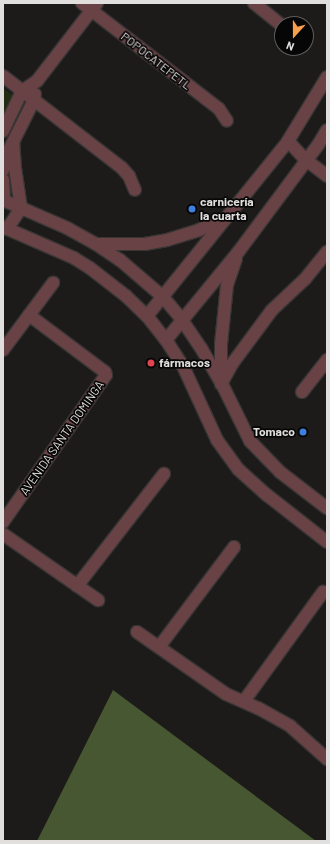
<!DOCTYPE html>
<meta charset="utf-8">
<style>
body{margin:0}
#map{position:relative;width:330px;height:844px;overflow:hidden;background:#1d1b1a;font-family:Barlow,sans-serif}
div>[style]{position:absolute}
[style*='--x']{left:calc(var(--x)*1px);top:calc(var(--y)*1px);width:calc(var(--w)*1px);rotate:calc(var(--a)*1deg)}
.green>*{inset:0;background:#212c13}
.forest>*{inset:0;background:#465731}
.roads{filter:drop-shadow(1px 0 #383635) drop-shadow(-1px 0 #383635) drop-shadow(0 1px #383635) drop-shadow(0 -1px #383635)}
.minor>*{height:12px;margin:-6px;padding:0 6px;transform-origin:6px;border-radius:6px;background:#694245}
.dots>*{width:11px;height:11px;translate:-50% -50%;box-sizing:border-box;border:2px solid #070606;border-radius:50%}
span{translate:-50% -50%;white-space:nowrap;text-align:center;line-height:1.15;-webkit-text-stroke:3.5px #070606;paint-order:stroke}
.street-label{font-size:12px;color:#e1dfde}
.poi-label{font-size:12px;color:#e1dfde;font-weight:700}
.left{translate:0 -50%;text-align:left}
.right{translate:-100% -50%;text-align:right}
.frame{position:absolute;inset:0;border:4px solid #e1dfde;pointer-events:none}
.north{position:absolute;left:274px;top:16px;width:40px;height:40px;box-sizing:border-box;background:#070606;border:1px solid #5e5d5c;border-radius:50%;rotate:201deg;font-size:11px;font-weight:700;line-height:16px;text-align:center;color:#e1dfde}
.north::after{content:'';display:block;margin:auto;width:14px;height:18px;background:#f8a04b;clip-path:polygon(50% 0,100% 100%,50% 72%,0 100%)}
</style>
<div id="map">
<div class="green">
<div style="clip-path:polygon(3px 88px,15px 97px,3px 124px)"></div>
</div>
<div class="forest">
<div style="clip-path:polygon(113px 690px,316px 841px,37px 841px)"></div>
</div>
<div class="roads">
<div class="minor">
<div style="--x:82;--y:3;--w:173;--a:37.7"></div>
<div style="--x:219;--y:109;--w:14;--a:56"></div>
<div style="--x:254;--y:3;--w:36;--a:39"></div>
<div style="--x:3;--y:76;--w:150;--a:37.7"></div>
<div style="--x:122;--y:168;--w:11;--a:49"></div>
<div style="--x:129;--y:176;--w:15;--a:67"></div>
<div style="--x:3;--y:131;--w:44;--a:-64.6"></div>
<div style="--x:22;--y:91;--w:18;--a:-34"></div>
<div style="--x:37;--y:81;--w:98;--a:-52.4"></div>
<div style="--x:288;--y:141;--w:26;--a:47"></div>
<div style="--x:306;--y:160;--w:26;--a:37"></div>
<div style="--x:3;--y:170;--w:21;--a:-73"></div>
<div style="--x:9;--y:150;--w:56;--a:-63.4"></div>
<div style="--x:34;--y:100;--w:6;--a:-81"></div>
<div style="--x:3;--y:180;--w:20;--a:87"></div>
<div style="--x:3;--y:200;--w:70;--a:23.6"></div>
<div style="--x:67;--y:228;--w:33;--a:29"></div>
<div style="--x:96;--y:244;--w:29;--a:34"></div>
<div style="--x:120;--y:260;--w:57;--a:40.7"></div>
<div style="--x:163;--y:297;--w:30;--a:50"></div>
<div style="--x:182;--y:320;--w:34;--a:56"></div>
<div style="--x:201;--y:348;--w:39;--a:60"></div>
<div style="--x:221;--y:382;--w:66;--a:63.8"></div>
<div style="--x:250;--y:441;--w:43;--a:45.9"></div>
<div style="--x:280;--y:472;--w:59;--a:37.5"></div>
<div style="--x:3;--y:227;--w:77;--a:23.6"></div>
<div style="--x:74;--y:258;--w:19;--a:32"></div>
<div style="--x:90;--y:268;--w:46;--a:37.9"></div>
<div style="--x:126;--y:296;--w:29;--a:44"></div>
<div style="--x:147;--y:316;--w:31;--a:52"></div>
<div style="--x:166;--y:340;--w:31;--a:57"></div>
<div style="--x:183;--y:366;--w:81;--a:65.3"></div>
<div style="--x:217;--y:440;--w:37;--a:54"></div>
<div style="--x:239;--y:470;--w:38;--a:42"></div>
<div style="--x:267;--y:495;--w:76;--a:38.1"></div>
<div style="--x:7;--y:229;--w:25;--a:-56"></div>
<div style="--x:21;--y:208;--w:40;--a:-98.5"></div>
<div style="--x:15;--y:168;--w:26;--a:-94"></div>
<div style="--x:96;--y:244;--w:49;--a:0"></div>
<div style="--x:145;--y:244;--w:22;--a:-10"></div>
<div style="--x:167;--y:240;--w:34;--a:-17"></div>
<div style="--x:199;--y:230;--w:27;--a:-24"></div>
<div style="--x:147;--y:316;--w:225;--a:-51.1"></div>
<div style="--x:288;--y:141;--w:75;--a:-58.6"></div>
<div style="--x:166;--y:340;--w:115;--a:-50.6"></div>
<div style="--x:239;--y:251;--w:132;--a:-53.3"></div>
<div style="--x:318;--y:145;--w:17;--a:-59"></div>
<div style="--x:3;--y:350;--w:84;--a:-53.3"></div>
<div style="--x:221;--y:381;--w:37;--a:-90"></div>
<div style="--x:221;--y:344;--w:59;--a:-84.2"></div>
<div style="--x:227;--y:285;--w:28;--a:-71"></div>
<div style="--x:221;--y:384;--w:23;--a:-61"></div>
<div style="--x:232;--y:364;--w:67;--a:-53.5"></div>
<div style="--x:272;--y:310;--w:45;--a:-43.2"></div>
<div style="--x:305;--y:279;--w:35;--a:-51"></div>
<div style="--x:302;--y:392;--w:41;--a:-52"></div>
<div style="--x:3;--y:522;--w:179;--a:-55"></div>
<div style="--x:106;--y:375;--w:3;--a:-108"></div>
<div style="--x:105;--y:372;--w:95;--a:-143.1"></div>
<div style="--x:3;--y:534;--w:116;--a:34.8"></div>
<div style="--x:77;--y:586;--w:142;--a:-52.2"></div>
<div style="--x:137;--y:632;--w:108;--a:34.9"></div>
<div style="--x:226;--y:694;--w:35;--a:24"></div>
<div style="--x:258;--y:708;--w:37;--a:29"></div>
<div style="--x:290;--y:726;--w:50;--a:41.7"></div>
<div style="--x:159;--y:647;--w:125;--a:-53.1"></div>
<div style="--x:244;--y:701;--w:135;--a:-54.1"></div>
</div>
</div>
<div class="dots">
<div style="left:192px;top:209px;background:#3f7fe0"></div>
<div style="left:151px;top:363px;background:#e0444e"></div>
<div style="left:303px;top:432px;background:#3f7fe0"></div>
</div>
<div class="street-label">
<span style="left:156px;top:61px;rotate:38deg">POPOCATEPETL</span>
<span style="left:62px;top:438px;rotate:-55deg">AVENIDA SANTA DOMINGA</span>
</div>
<div class="poi-label">
<span class="left" style="left:200px;top:209px">carnicería<br>la cuarta</span>
<span class="left" style="left:159px;top:363px">fármacos</span>
<span class="right" style="left:295px;top:432px">Tomaco</span>
</div>
<div class="frame"></div>
<div class="north">N</div>
</div>
